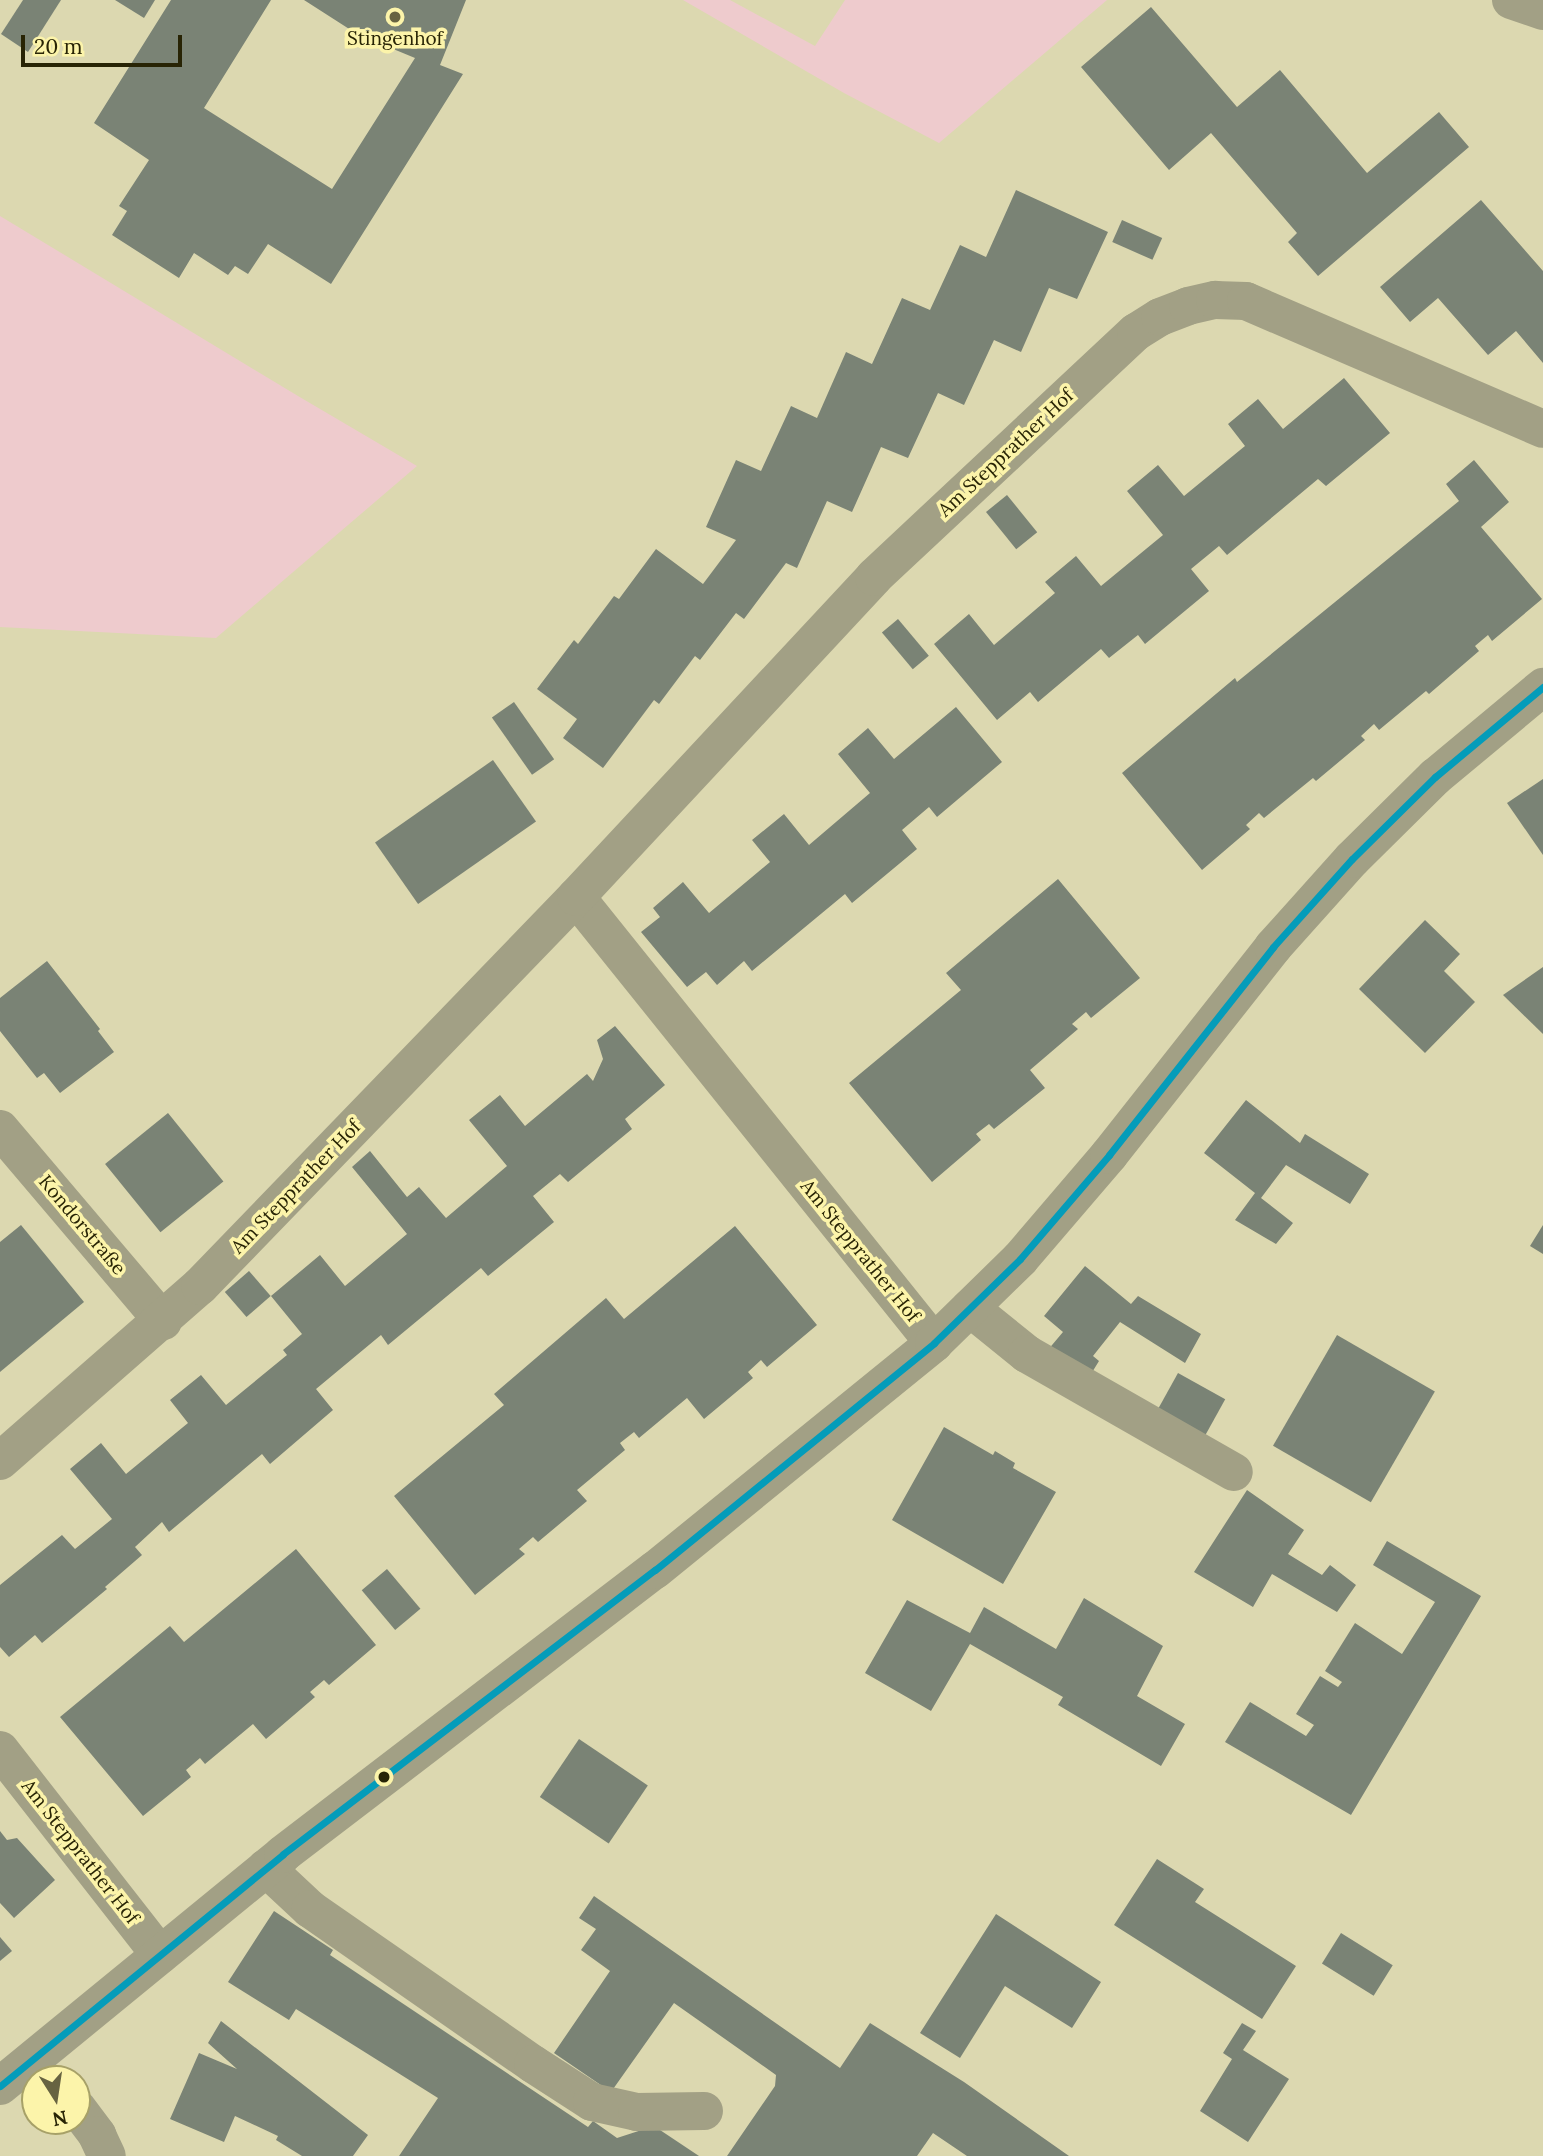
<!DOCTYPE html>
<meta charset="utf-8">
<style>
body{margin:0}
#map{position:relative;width:1543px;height:2156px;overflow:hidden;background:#dcd8b0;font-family:Lora,serif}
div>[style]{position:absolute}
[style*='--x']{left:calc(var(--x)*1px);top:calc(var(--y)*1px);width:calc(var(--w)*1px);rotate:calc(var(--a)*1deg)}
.green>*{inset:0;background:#eecbcd}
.building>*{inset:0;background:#7a8375;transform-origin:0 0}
.minor>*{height:38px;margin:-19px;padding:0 19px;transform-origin:19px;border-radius:19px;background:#a2a085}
.bus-1>*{height:7px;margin:-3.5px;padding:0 3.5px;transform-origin:3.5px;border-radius:3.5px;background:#049cba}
.dots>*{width:19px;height:19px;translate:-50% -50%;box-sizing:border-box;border:4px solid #fcf4aa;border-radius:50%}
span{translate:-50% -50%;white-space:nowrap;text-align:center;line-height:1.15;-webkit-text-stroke:7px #fcf4aa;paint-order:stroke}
.poi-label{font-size:19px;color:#282405}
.street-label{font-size:19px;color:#282405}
.north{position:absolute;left:21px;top:2065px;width:70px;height:70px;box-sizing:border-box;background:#fcf4aa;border:2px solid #a7a168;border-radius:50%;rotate:168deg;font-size:19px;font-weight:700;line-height:28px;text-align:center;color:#282405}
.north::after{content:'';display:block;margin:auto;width:24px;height:32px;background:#676341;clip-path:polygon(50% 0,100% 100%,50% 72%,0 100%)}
.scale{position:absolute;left:21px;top:35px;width:161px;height:32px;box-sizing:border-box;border:4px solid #282405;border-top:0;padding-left:9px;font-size:21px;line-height:24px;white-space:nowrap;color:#282405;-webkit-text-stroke:5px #fcf4aa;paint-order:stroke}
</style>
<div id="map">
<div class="green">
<div style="clip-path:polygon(683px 0,730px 0,815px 46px,845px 0,1107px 0,939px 143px,844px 93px)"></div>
<div style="clip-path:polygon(0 216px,298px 396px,417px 466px,216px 638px,0 627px)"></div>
</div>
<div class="building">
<div style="clip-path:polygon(23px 0,61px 0,28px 52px,1px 34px)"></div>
<div style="clip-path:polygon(115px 0,155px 0,144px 18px)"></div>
<div style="clip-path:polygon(171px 0,271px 0,204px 108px,332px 189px,415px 58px,357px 34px,304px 0,466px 0,440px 65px,463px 74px,331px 284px,268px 244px,248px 274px,235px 266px,228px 275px,194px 253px,179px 278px,112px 235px,127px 211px,119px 206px,149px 160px,94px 123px)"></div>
<div style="clip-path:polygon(1151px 7px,1237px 107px,1280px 70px,1367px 173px,1439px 112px,1469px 147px,1318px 276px,1288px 242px,1297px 233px,1211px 133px,1169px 170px,1081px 67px)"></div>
<div style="clip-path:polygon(1016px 190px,1108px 232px,1077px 299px,1049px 288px,1021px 352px,994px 340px,964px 405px,938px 393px,908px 458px,881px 447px,852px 512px,827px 501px,797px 568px,786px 563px,744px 619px,736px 613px,700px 660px,695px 656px,659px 704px,654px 700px,603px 768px,563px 738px,577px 719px,537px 689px,574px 640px,578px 644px,614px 596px,619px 599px,656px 549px,703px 584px,736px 540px,706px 527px,736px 460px,761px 471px,791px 406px,817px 418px,846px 352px,872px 364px,902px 298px,930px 310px,960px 245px,986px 257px)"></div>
<div style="clip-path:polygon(1481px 200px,1543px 271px,1543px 363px,1516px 331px,1488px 355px,1438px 298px,1410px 322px,1380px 287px)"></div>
<div style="left:1122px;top:220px;width:44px;height:24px;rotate:24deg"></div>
<div style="clip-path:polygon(1344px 378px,1390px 433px,1326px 486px,1318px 479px,1227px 555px,1219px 546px,1191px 569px,1209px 591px,1145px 644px,1138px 635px,1109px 658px,1101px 649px,1038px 702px,1030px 692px,997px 720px,934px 644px,969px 614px,994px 645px,1055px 593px,1045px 582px,1076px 556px,1101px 586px,1163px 535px,1127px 491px,1158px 465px,1184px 496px,1245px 446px,1228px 424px,1258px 399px,1283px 429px)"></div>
<div style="clip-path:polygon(1474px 460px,1509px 502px,1481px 527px,1542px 599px,1492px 641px,1488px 635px,1475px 646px,1479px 651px,1429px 694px,1426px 691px,1379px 730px,1374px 724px,1361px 736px,1365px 740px,1316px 781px,1313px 778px,1264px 818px,1259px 813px,1246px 825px,1250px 829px,1202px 870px,1122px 773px,1235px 678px,1237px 682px,1459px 501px,1446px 484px)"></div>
<div style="left:1007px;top:495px;width:48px;height:27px;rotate:51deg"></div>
<div style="left:898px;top:619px;width:48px;height:21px;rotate:50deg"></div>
<div style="left:514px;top:702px;width:70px;height:27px;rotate:55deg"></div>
<div style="clip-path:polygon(956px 707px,1002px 762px,937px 817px,929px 807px,902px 830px,917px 849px,852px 903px,845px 894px,752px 971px,744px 961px,717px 985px,706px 972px,687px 987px,641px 932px,660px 917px,653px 908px,683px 882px,709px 913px,770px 862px,752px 840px,784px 814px,809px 845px,870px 793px,838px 754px,868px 728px,894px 759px)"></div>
<div style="left:493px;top:760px;width:75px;height:144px;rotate:55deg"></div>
<div style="clip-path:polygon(1543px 779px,1543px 855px,1507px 803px)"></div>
<div style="clip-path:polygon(1058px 879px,1140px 978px,1091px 1018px,1086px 1012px,1072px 1024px,1078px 1029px,1030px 1070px,1045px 1088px,994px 1129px,989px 1124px,976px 1134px,981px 1140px,932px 1182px,849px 1083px,961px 990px,946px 973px)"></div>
<div style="clip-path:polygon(1425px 920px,1460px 954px,1444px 971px,1475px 1002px,1425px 1053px,1359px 989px)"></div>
<div style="clip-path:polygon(47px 961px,100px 1029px,98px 1031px,114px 1052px,60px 1093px,44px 1073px,37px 1078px,0 1031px,0 998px)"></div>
<div style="clip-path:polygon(1543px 967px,1543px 1034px,1503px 995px)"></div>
<div style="clip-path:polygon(615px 1026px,665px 1085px,625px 1119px,632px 1129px,568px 1182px,560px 1174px,533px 1196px,554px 1222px,488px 1276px,481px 1268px,388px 1345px,381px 1335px,316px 1389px,333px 1410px,270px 1464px,262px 1454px,169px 1532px,162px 1522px,135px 1547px,142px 1555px,105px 1587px,107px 1589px,42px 1643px,35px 1635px,9px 1657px,0 1647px,0 1585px,62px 1535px,75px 1549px,112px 1519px,70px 1469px,101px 1443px,126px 1474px,188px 1423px,170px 1400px,201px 1375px,226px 1405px,287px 1355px,283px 1350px,302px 1334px,271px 1296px,320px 1255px,345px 1286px,407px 1234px,352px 1167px,370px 1151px,407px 1197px,419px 1187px,446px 1218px,507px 1166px,469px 1120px,500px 1095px,525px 1126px,587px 1074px,593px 1081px,603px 1059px,597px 1040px)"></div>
<div style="clip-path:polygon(1246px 1100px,1300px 1143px,1305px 1134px,1369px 1174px,1350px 1204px,1286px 1165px,1261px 1198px,1293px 1223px,1276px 1244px,1235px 1220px,1255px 1193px,1204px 1153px)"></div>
<div style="left:168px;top:1113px;width:88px;height:81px;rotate:51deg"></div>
<div style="clip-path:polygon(21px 1225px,84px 1302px,0 1372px,0 1242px)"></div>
<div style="clip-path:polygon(1543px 1225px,1543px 1254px,1530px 1246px)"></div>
<div style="clip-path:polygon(735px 1226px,817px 1325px,767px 1367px,761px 1360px,748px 1372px,753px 1378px,704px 1419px,687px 1398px,639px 1438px,634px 1432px,620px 1443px,625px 1450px,577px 1490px,587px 1501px,538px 1542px,533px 1537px,519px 1549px,525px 1554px,475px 1595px,394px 1496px,504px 1405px,494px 1394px,606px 1298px,624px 1319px)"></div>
<div style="clip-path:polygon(1085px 1266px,1131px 1304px,1138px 1296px,1201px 1334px,1185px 1363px,1120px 1322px,1093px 1356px,1099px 1361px,1091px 1374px,1047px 1351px,1063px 1332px,1044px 1316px)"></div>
<div style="left:249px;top:1271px;width:33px;height:32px;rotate:49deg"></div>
<div style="left:1337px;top:1335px;width:113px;height:128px;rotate:30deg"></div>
<div style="left:1178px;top:1373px;width:54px;height:44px;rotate:29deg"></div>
<div style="clip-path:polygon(944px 1427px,993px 1455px,995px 1451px,1015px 1463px,1013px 1468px,1056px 1492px,1003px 1584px,892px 1520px)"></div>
<div style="clip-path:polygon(1247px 1490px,1304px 1530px,1288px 1554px,1322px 1575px,1330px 1565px,1356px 1585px,1337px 1612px,1272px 1574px,1253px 1607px,1194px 1572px)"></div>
<div style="clip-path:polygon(1387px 1541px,1481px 1596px,1351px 1815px,1225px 1742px,1250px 1702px,1306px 1736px,1314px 1725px,1296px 1714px,1320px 1676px,1338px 1687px,1342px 1682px,1325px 1671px,1355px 1623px,1402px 1654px,1435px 1602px,1373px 1565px)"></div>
<div style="clip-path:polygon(296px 1549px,376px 1645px,329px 1685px,324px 1680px,310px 1692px,315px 1697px,266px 1739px,253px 1724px,205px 1764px,200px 1758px,186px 1770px,191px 1777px,143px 1816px,60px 1717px,170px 1626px,184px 1642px)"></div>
<div style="left:387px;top:1569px;width:52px;height:33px;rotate:50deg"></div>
<div style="clip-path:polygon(1084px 1598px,1163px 1646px,1137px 1696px,1185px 1724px,1161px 1766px,1058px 1705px,1063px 1697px,970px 1644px,931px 1711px,865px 1673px,907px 1600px,970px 1633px,984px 1607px,1056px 1649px)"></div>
<div style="left:579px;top:1739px;width:83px;height:70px;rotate:34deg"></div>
<div style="clip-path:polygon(0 1831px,7px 1840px,17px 1838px,55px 1880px,14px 1918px,0 1903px)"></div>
<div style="clip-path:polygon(1157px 1859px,1204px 1889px,1195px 1902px,1296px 1966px,1262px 2019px,1114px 1925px)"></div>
<div style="clip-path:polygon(594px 1896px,840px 2068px,870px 2023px,964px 2082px,1069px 2156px,967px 2156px,933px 2133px,917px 2156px,727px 2156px,775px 2086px,776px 2075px,674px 2003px,611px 2092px,554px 2053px,610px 1971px,581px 1950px,596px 1929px,579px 1918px)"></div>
<div style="clip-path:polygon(274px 1911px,333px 1950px,330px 1955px,588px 2127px,593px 2121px,617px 2138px,654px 2126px,699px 2156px,399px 2156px,438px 2098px,296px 2009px,289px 2020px,228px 1982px)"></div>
<div style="clip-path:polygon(996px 1914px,1101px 1982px,1072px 2028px,1005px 1986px,960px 2058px,920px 2033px)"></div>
<div style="left:1341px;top:1933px;width:61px;height:36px;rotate:32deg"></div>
<div style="clip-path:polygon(0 1937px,12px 1951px,0 1961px)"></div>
<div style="clip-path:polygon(221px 2021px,368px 2135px,353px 2156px,302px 2156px,276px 2140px,278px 2136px,235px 2116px,224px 2142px,170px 2119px,199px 2053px,237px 2069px,208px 2043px)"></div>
<div style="clip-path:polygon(1242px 2023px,1256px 2031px,1243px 2050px,1289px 2079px,1248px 2142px,1200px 2111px,1232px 2059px,1223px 2053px)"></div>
</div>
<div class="minor">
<div style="--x:1511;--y:0;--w:34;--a:19"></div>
<div style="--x:576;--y:897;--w:572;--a:51.25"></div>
<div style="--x:0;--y:1129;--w:252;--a:49.7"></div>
<div style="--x:970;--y:1308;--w:73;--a:38.9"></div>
<div style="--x:1027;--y:1354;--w:238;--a:29.7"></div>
<div style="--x:0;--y:1461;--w:266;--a:-41.2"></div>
<div style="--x:200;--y:1286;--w:541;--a:-45.97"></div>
<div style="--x:576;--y:897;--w:437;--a:-47"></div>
<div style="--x:874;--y:577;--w:359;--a:-43.1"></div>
<div style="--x:1136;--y:332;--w:28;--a:-32"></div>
<div style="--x:1160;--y:317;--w:30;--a:-21"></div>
<div style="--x:1188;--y:306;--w:28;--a:-13"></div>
<div style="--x:1215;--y:300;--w:31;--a:2"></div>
<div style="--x:1246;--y:301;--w:323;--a:23.3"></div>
<div style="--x:0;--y:1750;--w:260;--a:52"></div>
<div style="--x:266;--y:1868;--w:60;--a:43"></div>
<div style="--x:310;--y:1909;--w:272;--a:34.8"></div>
<div style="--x:533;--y:2064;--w:70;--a:32.8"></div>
<div style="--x:592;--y:2102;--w:46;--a:12.5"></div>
<div style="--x:637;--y:2112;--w:67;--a:-0.9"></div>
<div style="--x:0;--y:2086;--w:366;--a:-39.3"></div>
<div style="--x:283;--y:1854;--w:468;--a:-37.4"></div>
<div style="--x:655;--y:1570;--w:360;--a:-39.1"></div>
<div style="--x:934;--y:1343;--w:120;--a:-44.3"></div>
<div style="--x:1020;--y:1259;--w:137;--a:-49.4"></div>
<div style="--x:1109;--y:1155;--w:265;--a:-51.7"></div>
<div style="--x:1273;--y:947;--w:118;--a:-48.1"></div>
<div style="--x:1352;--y:859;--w:117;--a:-44.7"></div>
<div style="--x:1435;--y:777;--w:141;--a:-39.8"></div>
<div style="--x:77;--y:2108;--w:34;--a:53"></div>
<div style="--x:97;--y:2135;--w:23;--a:65"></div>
</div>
<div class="bus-1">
<div style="--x:0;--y:2086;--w:366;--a:-39.3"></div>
<div style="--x:283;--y:1854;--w:468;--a:-37.4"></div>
<div style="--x:655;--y:1570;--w:360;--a:-39.1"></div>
<div style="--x:934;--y:1343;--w:120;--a:-44.3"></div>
<div style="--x:1020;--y:1259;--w:137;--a:-49.4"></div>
<div style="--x:1109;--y:1155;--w:265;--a:-51.7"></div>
<div style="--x:1273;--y:947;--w:118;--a:-48.1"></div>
<div style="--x:1352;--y:859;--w:117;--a:-44.7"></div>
<div style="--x:1435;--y:777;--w:141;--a:-39.8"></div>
</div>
<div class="dots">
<div style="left:395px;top:17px;background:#676341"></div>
<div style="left:384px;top:1777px;background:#282405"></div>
</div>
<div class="poi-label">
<span style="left:395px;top:39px">Stingenhof</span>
</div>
<div class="street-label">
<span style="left:1006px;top:453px;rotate:-43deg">Am Stepprather Hof</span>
<span style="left:296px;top:1187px;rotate:-46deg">Am Stepprather Hof</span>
<span style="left:82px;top:1225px;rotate:50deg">Kondorstraße</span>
<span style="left:860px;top:1251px;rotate:51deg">Am Stepprather Hof</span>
<span style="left:80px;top:1852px;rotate:52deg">Am Stepprather Hof</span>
</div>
<div class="north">N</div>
<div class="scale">20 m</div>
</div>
